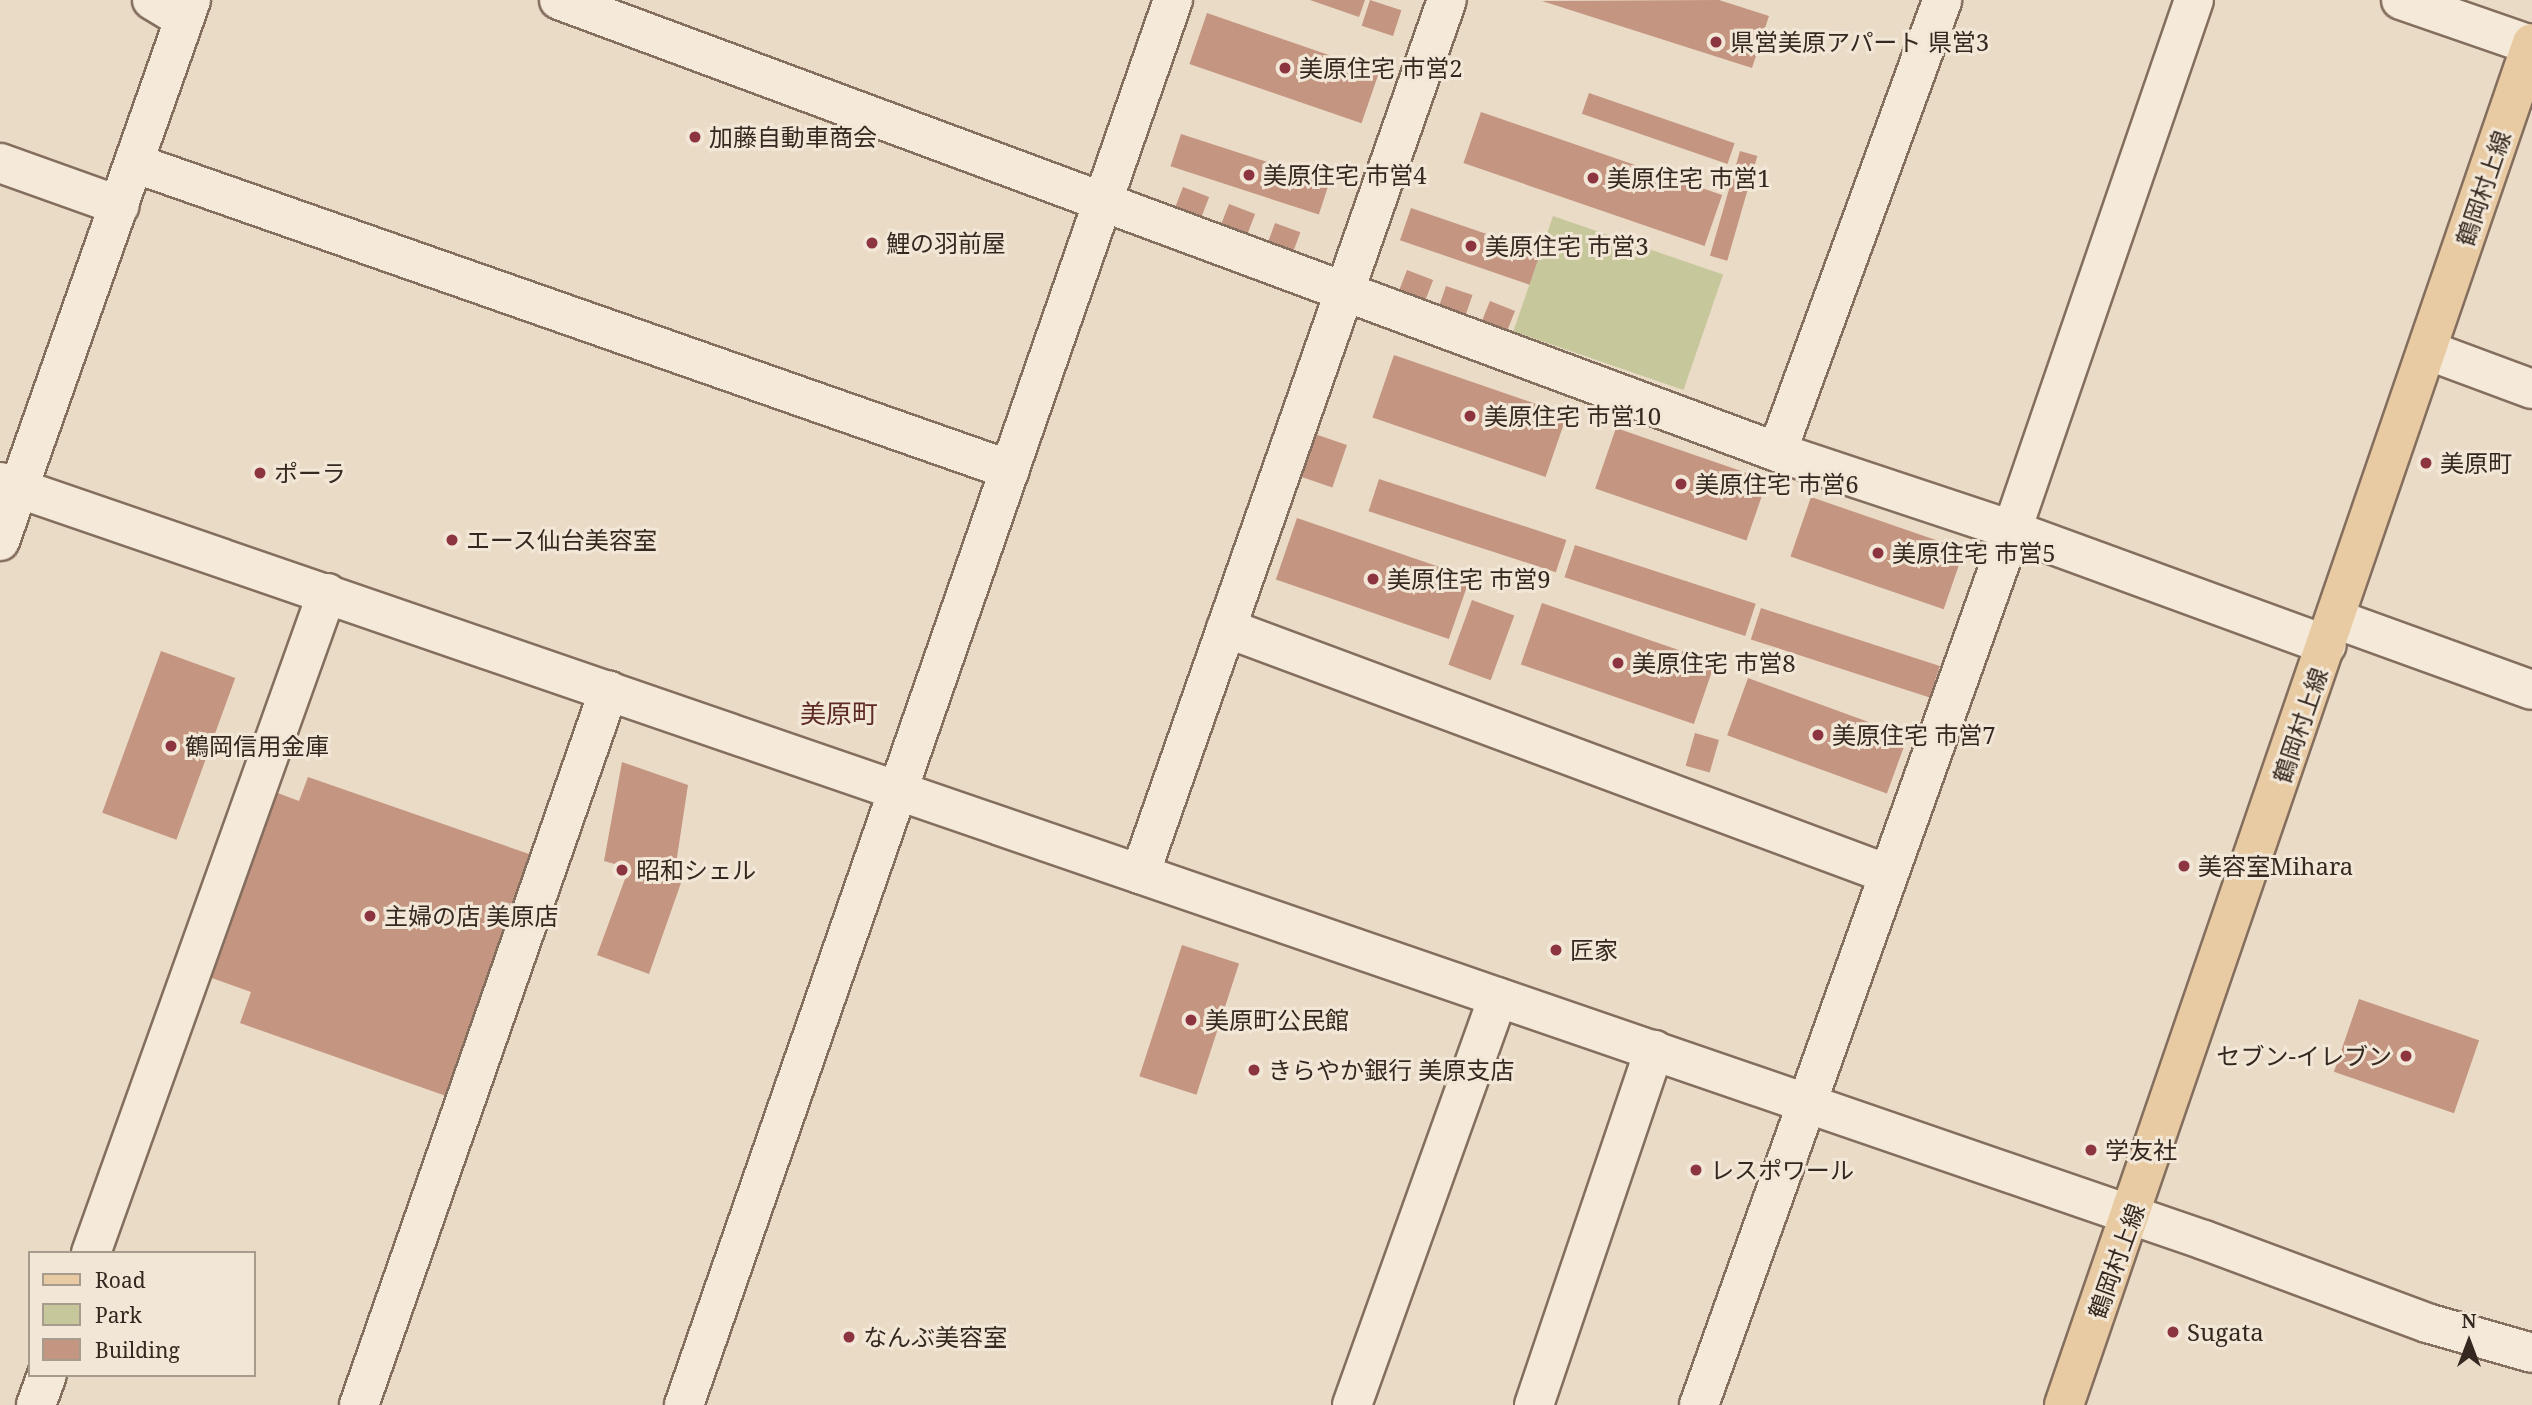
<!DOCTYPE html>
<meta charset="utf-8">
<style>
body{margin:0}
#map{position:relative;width:2532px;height:1405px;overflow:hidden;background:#eadbc7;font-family:"Noto Serif","Noto Sans JP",serif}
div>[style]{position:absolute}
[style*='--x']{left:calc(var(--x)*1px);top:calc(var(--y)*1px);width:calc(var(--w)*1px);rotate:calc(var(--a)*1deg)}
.green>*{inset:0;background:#c7c79c;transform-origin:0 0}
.building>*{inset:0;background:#c49581;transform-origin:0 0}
.roads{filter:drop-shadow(2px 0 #846e5e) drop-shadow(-2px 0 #846e5e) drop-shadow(0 2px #846e5e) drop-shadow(0 -2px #846e5e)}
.minor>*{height:38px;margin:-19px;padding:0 19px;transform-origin:19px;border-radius:19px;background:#f5ead9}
.major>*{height:38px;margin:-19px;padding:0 19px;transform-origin:19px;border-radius:19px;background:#e9cba3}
.dots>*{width:19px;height:19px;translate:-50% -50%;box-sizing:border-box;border:4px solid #f2e7d6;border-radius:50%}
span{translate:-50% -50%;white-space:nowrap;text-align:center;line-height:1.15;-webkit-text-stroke:6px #f2e7d6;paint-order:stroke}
.poi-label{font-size:24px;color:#352820}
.left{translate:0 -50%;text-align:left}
.right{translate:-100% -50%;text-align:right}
.street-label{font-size:24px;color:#352820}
.neighbourhood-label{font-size:26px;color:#5e2a24}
.legend{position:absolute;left:28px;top:1251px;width:228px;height:126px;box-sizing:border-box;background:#f2e7d6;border:2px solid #a69b8d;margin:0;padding:9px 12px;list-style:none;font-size:21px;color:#352820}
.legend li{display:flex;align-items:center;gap:14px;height:35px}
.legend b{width:35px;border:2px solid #a69b8d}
.north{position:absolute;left:2434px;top:1307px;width:70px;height:70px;-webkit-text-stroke:5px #f2e7d6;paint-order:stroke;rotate:0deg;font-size:19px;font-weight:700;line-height:28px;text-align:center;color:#352820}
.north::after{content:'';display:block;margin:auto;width:24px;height:32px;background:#352820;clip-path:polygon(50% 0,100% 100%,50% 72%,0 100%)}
</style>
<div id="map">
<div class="green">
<div style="left:1553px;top:216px;width:180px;height:122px;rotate:19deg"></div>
</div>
<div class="building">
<div style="clip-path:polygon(1310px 0,1365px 0,1359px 17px)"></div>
<div style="left:1370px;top:0;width:33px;height:27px;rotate:18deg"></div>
<div style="clip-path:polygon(1719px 0,1769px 16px,1752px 68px,1542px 1px)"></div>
<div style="left:1207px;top:13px;width:182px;height:54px;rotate:19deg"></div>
<div style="left:1589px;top:93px;width:154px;height:22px;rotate:19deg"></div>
<div style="left:1481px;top:112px;width:255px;height:54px;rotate:19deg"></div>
<div style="left:1181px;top:134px;width:156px;height:34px;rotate:18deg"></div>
<div style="left:1740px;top:151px;width:18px;height:109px;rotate:16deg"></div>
<div style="left:1183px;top:187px;width:28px;height:22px;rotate:21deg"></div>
<div style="left:1229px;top:204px;width:28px;height:22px;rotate:21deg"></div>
<div style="left:1411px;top:208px;width:137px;height:34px;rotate:19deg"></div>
<div style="left:1275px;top:223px;width:27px;height:23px;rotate:20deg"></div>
<div style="left:1407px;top:270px;width:28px;height:22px;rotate:21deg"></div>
<div style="left:1446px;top:286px;width:28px;height:22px;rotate:19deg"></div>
<div style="left:1490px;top:301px;width:27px;height:22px;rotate:22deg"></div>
<div style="left:1394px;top:355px;width:183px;height:66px;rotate:19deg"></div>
<div style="left:1616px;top:428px;width:160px;height:64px;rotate:19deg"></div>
<div style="left:1312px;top:433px;width:37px;height:45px;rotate:19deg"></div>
<div style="left:1379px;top:479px;width:197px;height:34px;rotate:18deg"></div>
<div style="left:1811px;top:497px;width:162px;height:63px;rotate:19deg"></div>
<div style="left:1297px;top:518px;width:183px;height:65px;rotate:19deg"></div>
<div style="left:1575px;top:545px;width:190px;height:34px;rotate:18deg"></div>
<div style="left:1472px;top:600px;width:45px;height:69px;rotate:20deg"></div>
<div style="left:1542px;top:603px;width:183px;height:65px;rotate:19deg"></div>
<div style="left:1761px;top:608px;width:188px;height:33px;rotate:18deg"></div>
<div style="left:161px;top:651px;width:79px;height:172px;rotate:20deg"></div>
<div style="left:1748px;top:678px;width:170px;height:61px;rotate:20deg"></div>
<div style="left:1695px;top:733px;width:25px;height:34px;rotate:16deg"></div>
<div style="clip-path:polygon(622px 762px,688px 785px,674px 877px,682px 880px,649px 974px,597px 955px,629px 868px,604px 861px)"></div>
<div style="clip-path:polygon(308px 777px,532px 855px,446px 1096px,240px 1023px,251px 992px,209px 977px,275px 792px,299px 801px)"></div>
<div style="left:1182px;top:945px;width:60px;height:138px;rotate:18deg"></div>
<div style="left:2359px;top:999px;width:127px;height:77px;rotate:19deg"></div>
</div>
<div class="roads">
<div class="minor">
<div style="--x:152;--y:0;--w:37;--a:31"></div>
<div style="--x:559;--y:0;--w:1299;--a:20.36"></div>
<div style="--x:1777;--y:452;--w:248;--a:18.4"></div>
<div style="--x:2012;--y:530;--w:335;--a:20.1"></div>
<div style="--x:2401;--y:0;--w:138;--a:19.1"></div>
<div style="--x:0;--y:163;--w:127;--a:19.7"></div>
<div style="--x:134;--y:163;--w:928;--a:19.31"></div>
<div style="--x:2427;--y:350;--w:112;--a:20.4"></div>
<div style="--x:1777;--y:452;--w:481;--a:-69.9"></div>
<div style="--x:0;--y:482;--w:2331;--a:18.98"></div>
<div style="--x:2204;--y:1240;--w:238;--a:20.4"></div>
<div style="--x:2427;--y:1323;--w:109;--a:15.9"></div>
<div style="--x:0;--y:541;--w:574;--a:-70.55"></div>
<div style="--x:2336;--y:619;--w:208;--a:19.9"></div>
<div style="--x:1226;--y:628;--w:706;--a:20.39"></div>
<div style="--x:1140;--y:874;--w:926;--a:-70.65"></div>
<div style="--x:91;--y:1253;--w:701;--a:-70.32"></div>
<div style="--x:36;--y:1405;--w:32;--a:-70"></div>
<div style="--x:359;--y:1405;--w:757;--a:-70.73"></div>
<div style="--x:684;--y:1405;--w:1488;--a:-70.81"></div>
<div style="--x:1352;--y:1405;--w:433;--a:-70.3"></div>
<div style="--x:1534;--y:1405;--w:375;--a:-71.3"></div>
<div style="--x:1699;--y:1405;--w:929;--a:-70.32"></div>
<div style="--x:2012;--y:530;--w:560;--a:-71.05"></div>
</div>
<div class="major">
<div style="--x:2064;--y:1405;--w:1440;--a:-71.04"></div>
</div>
</div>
<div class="dots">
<div style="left:1716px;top:42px;background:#8c343f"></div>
<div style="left:1285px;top:68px;background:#8c343f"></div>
<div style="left:695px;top:137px;background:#8c343f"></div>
<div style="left:1249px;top:175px;background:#8c343f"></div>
<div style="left:1593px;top:178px;background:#8c343f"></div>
<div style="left:872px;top:243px;background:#8c343f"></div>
<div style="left:1471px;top:246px;background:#8c343f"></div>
<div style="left:1470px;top:416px;background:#8c343f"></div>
<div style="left:2426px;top:463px;background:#8c343f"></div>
<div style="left:260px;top:473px;background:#8c343f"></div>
<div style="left:1681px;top:484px;background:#8c343f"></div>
<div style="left:452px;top:540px;background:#8c343f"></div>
<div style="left:1878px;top:553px;background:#8c343f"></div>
<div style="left:1373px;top:579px;background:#8c343f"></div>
<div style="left:1618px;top:663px;background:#8c343f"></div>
<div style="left:1818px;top:735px;background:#8c343f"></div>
<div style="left:171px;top:746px;background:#8c343f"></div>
<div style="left:2184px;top:866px;background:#8c343f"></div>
<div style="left:622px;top:870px;background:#8c343f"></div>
<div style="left:370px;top:916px;background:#8c343f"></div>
<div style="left:1556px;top:950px;background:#8c343f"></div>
<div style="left:1191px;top:1020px;background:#8c343f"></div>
<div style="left:2406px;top:1056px;background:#8c343f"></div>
<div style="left:1254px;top:1070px;background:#8c343f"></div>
<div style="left:2091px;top:1150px;background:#8c343f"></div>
<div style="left:1696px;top:1170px;background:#8c343f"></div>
<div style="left:2173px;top:1332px;background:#8c343f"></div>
<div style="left:849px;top:1337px;background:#8c343f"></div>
</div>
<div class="poi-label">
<span class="left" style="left:1730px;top:42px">県営美原アパート 県営3</span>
<span class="left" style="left:1299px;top:68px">美原住宅 市営2</span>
<span class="left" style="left:709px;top:137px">加藤自動車商会</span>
<span class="left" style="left:1263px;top:175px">美原住宅 市営4</span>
<span class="left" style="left:1607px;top:178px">美原住宅 市営1</span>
<span class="left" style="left:886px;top:243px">鯉の羽前屋</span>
<span class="left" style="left:1485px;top:246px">美原住宅 市営3</span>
<span class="left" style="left:1484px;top:416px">美原住宅 市営10</span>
<span class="left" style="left:2440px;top:463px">美原町</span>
<span class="left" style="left:274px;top:473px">ポーラ</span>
<span class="left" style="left:1695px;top:484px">美原住宅 市営6</span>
<span class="left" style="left:466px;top:540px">エース仙台美容室</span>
<span class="left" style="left:1892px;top:553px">美原住宅 市営5</span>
<span class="left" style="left:1387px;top:579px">美原住宅 市営9</span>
<span class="left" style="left:1632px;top:663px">美原住宅 市営8</span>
<span class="left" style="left:1832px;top:735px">美原住宅 市営7</span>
<span class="left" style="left:185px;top:746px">鶴岡信用金庫</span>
<span class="left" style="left:2198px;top:866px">美容室Mihara</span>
<span class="left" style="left:636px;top:870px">昭和シェル</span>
<span class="left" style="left:384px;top:916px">主婦の店 美原店</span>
<span class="left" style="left:1570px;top:950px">匠家</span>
<span class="left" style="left:1205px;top:1020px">美原町公民館</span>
<span class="right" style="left:2392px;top:1056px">セブン-イレブン</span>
<span class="left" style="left:1268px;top:1070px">きらやか銀行 美原支店</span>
<span class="left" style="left:2105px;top:1150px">学友社</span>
<span class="left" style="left:1710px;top:1170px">レスポワール</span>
<span class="left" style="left:2187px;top:1332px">Sugata</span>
<span class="left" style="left:863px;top:1337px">なんぶ美容室</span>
</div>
<div class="street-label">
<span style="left:2483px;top:188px;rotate:-71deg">鶴岡村上線</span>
<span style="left:2300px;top:725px;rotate:-71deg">鶴岡村上線</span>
<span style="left:2116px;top:1261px;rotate:-70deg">鶴岡村上線</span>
</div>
<div class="neighbourhood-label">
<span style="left:839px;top:714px">美原町</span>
</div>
<ul class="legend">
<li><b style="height:9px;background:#e9cba3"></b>Road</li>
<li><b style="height:19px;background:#c7c79c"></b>Park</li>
<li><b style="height:19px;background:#c49581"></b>Building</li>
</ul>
<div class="north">N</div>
</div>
